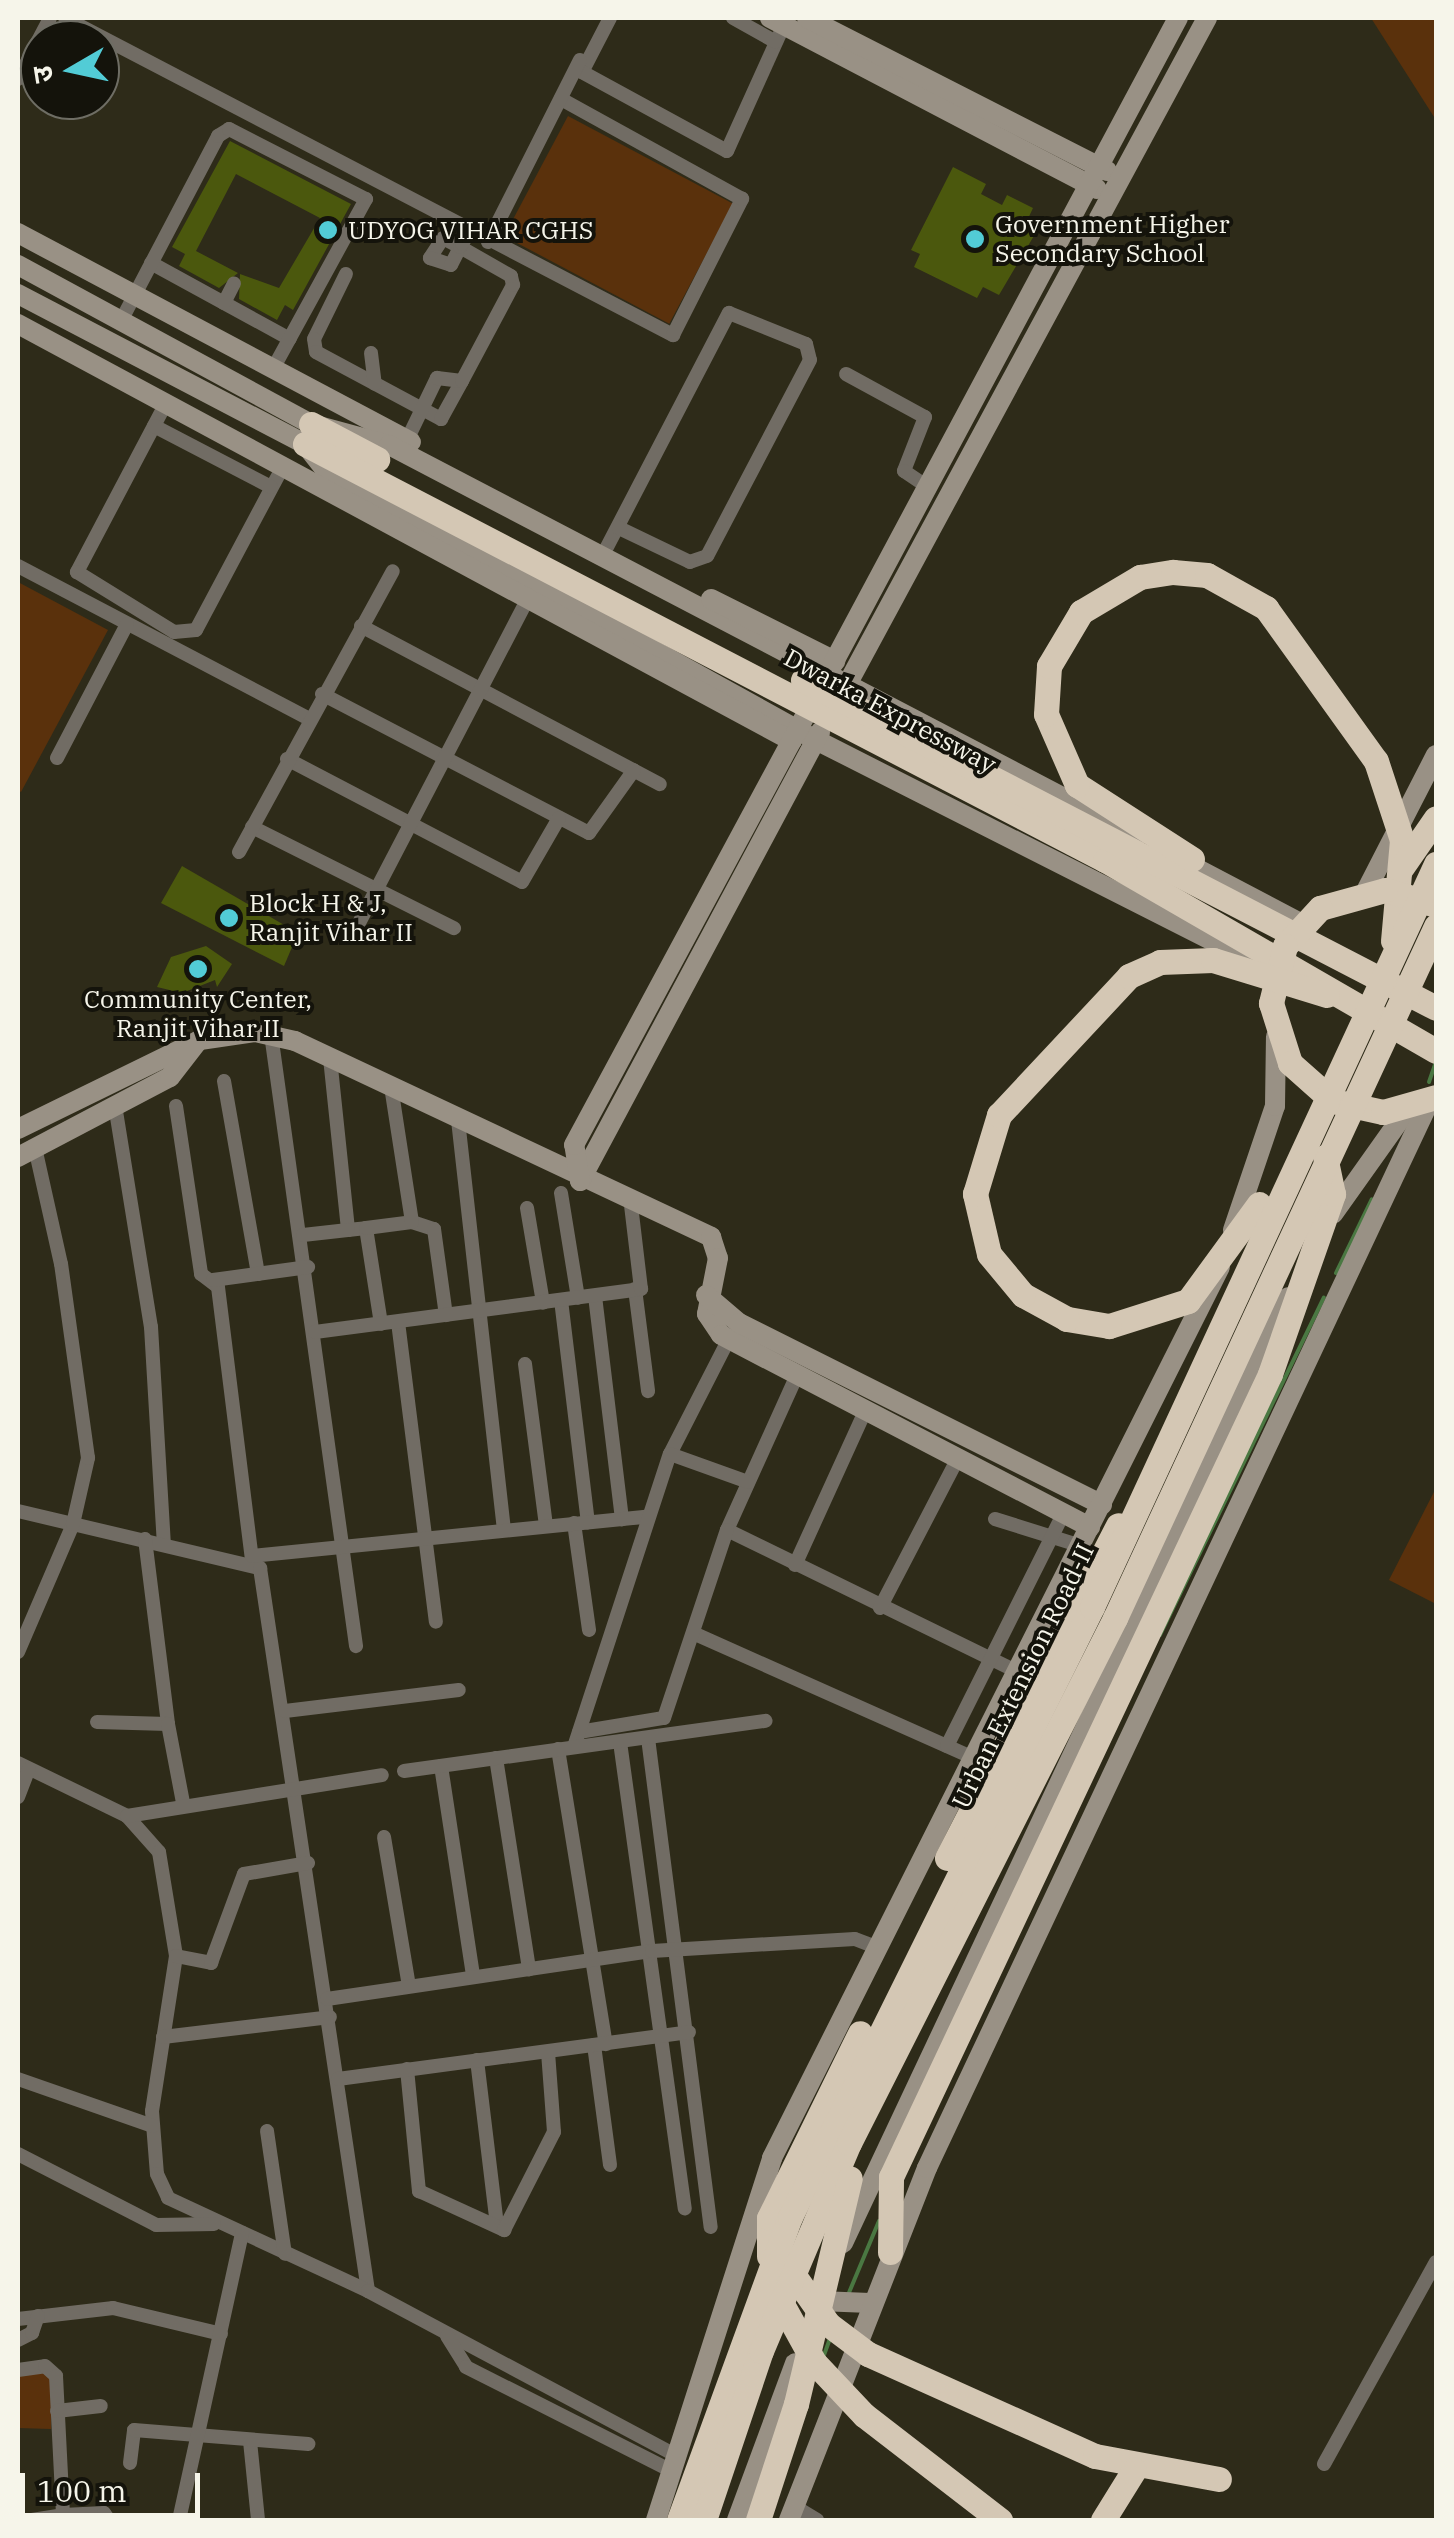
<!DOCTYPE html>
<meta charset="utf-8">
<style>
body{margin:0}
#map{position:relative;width:1454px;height:2538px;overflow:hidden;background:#2e2b19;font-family:"IBM Plex Serif","Noto Sans Devanagari",serif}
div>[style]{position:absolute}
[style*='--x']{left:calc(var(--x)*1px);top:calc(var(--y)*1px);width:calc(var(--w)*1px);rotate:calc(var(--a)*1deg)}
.green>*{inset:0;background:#5a310c;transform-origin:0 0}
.stream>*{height:4px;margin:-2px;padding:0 2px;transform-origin:2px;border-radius:2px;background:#4a7842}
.building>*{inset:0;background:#4b580d}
.street>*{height:14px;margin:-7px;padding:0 7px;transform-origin:7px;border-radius:7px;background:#716c64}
.secondary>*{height:20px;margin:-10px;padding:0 10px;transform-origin:10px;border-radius:10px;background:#999185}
.highway>*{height:25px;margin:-12.5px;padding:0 12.5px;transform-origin:12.5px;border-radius:12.5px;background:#d4c7b4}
.dots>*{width:28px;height:28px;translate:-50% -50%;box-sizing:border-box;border:5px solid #14130b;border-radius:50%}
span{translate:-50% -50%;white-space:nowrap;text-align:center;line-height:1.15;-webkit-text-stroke:8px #14130b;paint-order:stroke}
.poi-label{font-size:25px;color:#f6f5ea}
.left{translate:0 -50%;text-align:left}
.street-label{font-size:25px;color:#f6f5ea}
.frame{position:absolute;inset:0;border:20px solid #f6f5ea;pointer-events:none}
.north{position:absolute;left:20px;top:20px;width:100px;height:100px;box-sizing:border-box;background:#14130b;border:2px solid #6e6d64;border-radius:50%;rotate:261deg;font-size:28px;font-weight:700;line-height:40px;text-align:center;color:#f6f5ea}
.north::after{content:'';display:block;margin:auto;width:35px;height:45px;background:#52ccd6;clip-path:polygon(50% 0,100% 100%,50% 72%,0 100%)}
.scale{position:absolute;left:20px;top:2473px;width:180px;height:45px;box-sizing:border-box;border:5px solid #f6f5ea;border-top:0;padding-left:12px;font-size:30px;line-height:35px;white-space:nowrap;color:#f6f5ea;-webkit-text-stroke:8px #14130b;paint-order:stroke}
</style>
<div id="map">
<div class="green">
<div style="clip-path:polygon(1371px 18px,1436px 18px,1436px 120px)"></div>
<div style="left:568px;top:116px;width:187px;height:136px;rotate:28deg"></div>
<div style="clip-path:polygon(18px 582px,108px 630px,21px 792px,18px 790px)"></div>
<div style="clip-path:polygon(1436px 1488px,1436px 1604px,1389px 1580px)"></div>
<div style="clip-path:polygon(42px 2371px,51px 2380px,51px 2429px,18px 2428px,18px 2375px)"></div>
</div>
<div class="stream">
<div style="--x:1429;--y:1082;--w:21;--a:-71"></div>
<div style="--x:1336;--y:1273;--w:82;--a:-64.1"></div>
<div style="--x:1160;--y:1635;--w:375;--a:-64.1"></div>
<div style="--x:848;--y:2295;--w:80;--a:-67.3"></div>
<div style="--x:824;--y:2355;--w:20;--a:-70"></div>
</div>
<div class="building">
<div style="clip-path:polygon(230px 141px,351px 204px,293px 310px,285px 305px,277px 320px,239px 299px,240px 274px,279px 288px,320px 218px,236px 174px,196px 251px,238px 273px,219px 288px,179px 266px,185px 254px,172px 247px)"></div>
<div style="clip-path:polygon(953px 167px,986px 184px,981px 194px,1002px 205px,1007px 195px,1033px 208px,1026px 223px,1038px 229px,999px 295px,983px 287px,977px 298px,914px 267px,920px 254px,911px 250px)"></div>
<div style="clip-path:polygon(182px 866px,298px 933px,284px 966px,161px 903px)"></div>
<div style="clip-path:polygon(206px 946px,232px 964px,217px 987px,215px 980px,182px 993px,157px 987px,171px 957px)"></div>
</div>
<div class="street">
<div style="--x:65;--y:18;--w:686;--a:27.54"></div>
<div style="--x:673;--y:335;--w:153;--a:-63.1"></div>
<div style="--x:742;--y:199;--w:207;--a:-151.1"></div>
<div style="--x:610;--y:18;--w:61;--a:117.4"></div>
<div style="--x:582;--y:72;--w:165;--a:28.6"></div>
<div style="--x:727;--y:151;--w:138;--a:-65.7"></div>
<div style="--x:733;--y:18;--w:49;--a:29.2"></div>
<div style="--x:18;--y:79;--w:69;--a:-62.3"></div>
<div style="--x:488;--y:242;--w:204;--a:-63.2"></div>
<div style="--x:151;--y:263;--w:158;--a:28.7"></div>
<div style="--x:346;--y:274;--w:72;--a:116.2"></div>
<div style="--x:314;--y:339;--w:13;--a:81"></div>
<div style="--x:316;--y:352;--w:142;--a:28.2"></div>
<div style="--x:441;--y:419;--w:43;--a:-61.1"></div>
<div style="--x:224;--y:303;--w:22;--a:-63"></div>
<div style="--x:121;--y:321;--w:209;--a:-62.3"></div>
<div style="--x:218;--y:136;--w:13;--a:-32"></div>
<div style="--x:229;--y:129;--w:154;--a:27.1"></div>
<div style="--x:366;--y:199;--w:194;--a:118.7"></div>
<div style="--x:371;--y:353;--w:31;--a:83"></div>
<div style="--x:846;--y:374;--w:90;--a:28.6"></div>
<div style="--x:925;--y:417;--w:58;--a:111.3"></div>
<div style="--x:904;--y:471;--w:29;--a:34"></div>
<div style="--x:165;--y:405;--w:189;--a:117.8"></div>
<div style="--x:77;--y:572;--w:114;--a:31.7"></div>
<div style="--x:174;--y:632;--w:22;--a:-5"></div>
<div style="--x:196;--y:630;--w:183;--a:-62"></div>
<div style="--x:154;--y:426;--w:132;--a:27.5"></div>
<div style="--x:407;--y:440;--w:69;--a:-64.2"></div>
<div style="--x:437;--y:378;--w:25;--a:7"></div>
<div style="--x:462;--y:381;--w:109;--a:-62"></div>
<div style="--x:513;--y:285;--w:9;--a:-103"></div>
<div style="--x:511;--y:276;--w:59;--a:-150.4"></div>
<div style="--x:460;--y:247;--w:19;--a:-152"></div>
<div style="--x:443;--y:238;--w:24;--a:123"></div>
<div style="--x:430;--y:258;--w:22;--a:18"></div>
<div style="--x:451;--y:265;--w:20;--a:-63"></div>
<div style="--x:460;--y:247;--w:4;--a:-56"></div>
<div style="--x:462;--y:244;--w:14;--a:-60"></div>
<div style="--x:607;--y:547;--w:264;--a:-62.5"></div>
<div style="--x:729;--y:313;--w:83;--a:21.9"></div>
<div style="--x:806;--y:344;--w:16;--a:76"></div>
<div style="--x:810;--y:360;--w:221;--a:117.7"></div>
<div style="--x:707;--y:556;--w:18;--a:161"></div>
<div style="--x:690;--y:562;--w:79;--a:-154.4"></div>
<div style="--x:18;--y:566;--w:327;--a:27.7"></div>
<div style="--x:361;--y:626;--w:338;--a:27.9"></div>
<div style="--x:322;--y:694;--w:301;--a:27.5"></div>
<div style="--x:589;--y:833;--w:77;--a:-54.5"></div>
<div style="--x:57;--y:758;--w:151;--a:-62.4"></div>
<div style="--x:287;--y:759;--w:265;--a:27.6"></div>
<div style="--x:522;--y:882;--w:74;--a:-60"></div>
<div style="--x:252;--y:827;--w:226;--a:26.6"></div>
<div style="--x:239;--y:852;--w:320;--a:-61.3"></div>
<div style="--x:359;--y:923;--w:374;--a:-62.5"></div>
<div style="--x:271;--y:1034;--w:618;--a:82.09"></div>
<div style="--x:330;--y:1058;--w:173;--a:84"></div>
<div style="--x:348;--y:1230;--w:18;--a:-6"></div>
<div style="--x:366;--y:1228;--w:97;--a:81.1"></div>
<div style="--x:224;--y:1081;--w:196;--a:80"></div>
<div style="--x:115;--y:1105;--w:225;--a:80.8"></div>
<div style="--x:151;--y:1327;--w:216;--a:86.6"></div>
<div style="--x:176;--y:1106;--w:170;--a:81.5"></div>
<div style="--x:201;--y:1274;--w:21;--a:37"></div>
<div style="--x:218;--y:1287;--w:275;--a:82.9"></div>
<div style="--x:458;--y:1120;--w:412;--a:83.6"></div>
<div style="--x:561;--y:1193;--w:106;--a:80.8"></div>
<div style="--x:527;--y:1208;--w:96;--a:80.4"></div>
<div style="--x:412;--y:1222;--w:23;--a:18"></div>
<div style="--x:434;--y:1229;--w:87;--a:82.1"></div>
<div style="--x:366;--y:1228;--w:46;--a:-7.4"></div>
<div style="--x:412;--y:1222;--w:138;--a:-98.8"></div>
<div style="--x:303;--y:1235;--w:45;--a:-6.3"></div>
<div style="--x:213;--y:1280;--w:96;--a:-7.8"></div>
<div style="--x:635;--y:1289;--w:103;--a:82.7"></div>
<div style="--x:595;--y:1296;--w:225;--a:83.1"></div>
<div style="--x:561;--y:1300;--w:224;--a:83.1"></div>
<div style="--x:398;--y:1322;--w:302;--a:82.8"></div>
<div style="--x:315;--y:1332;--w:329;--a:-7.5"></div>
<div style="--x:641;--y:1289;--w:85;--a:-96.8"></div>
<div style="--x:525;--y:1364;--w:163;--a:82.6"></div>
<div style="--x:797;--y:1375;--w:170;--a:114.3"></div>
<div style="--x:727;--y:1530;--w:322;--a:26"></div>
<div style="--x:670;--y:1454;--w:138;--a:-62.9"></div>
<div style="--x:18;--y:1511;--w:249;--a:13.3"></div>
<div style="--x:260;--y:1568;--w:731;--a:81.5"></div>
<div style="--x:995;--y:1519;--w:90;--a:17.4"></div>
<div style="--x:574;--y:1523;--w:108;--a:82"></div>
<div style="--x:145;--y:1539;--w:186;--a:82.9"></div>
<div style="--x:252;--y:1556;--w:396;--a:-5.7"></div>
<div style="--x:795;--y:1565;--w:171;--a:-65.5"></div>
<div style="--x:880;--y:1608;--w:171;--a:-62.5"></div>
<div style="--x:693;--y:1633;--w:305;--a:24"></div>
<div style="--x:18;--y:1652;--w:139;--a:-66.7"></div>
<div style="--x:73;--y:1524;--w:68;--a:-77.2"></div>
<div style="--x:88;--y:1458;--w:196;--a:-97.9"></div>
<div style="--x:61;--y:1264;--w:119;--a:-102.6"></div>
<div style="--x:285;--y:1711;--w:175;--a:-6.9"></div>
<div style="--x:97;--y:1722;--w:71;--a:1.6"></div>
<div style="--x:168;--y:1724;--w:80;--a:79.2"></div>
<div style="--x:579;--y:1732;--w:86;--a:-9.4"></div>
<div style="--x:664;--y:1718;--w:198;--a:-71.5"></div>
<div style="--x:648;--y:1738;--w:493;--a:82.7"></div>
<div style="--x:620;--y:1742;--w:471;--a:82.1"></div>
<div style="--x:947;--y:1746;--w:262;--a:-63.4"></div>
<div style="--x:574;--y:1747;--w:308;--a:-71.9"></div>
<div style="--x:670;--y:1454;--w:83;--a:19.7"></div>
<div style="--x:558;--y:1749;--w:299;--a:80.8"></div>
<div style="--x:496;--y:1758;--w:214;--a:81.1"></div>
<div style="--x:18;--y:1763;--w:121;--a:25.9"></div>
<div style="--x:127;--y:1816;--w:48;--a:48.4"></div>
<div style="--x:159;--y:1852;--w:105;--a:80.7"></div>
<div style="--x:176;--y:1956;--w:157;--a:98.8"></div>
<div style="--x:152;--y:2111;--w:63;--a:85.5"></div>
<div style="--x:157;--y:2174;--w:26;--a:65"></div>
<div style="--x:168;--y:2198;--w:221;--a:24.9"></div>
<div style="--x:368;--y:2291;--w:350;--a:28.1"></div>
<div style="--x:441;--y:1766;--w:211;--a:81.3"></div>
<div style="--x:404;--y:1771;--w:365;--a:-7.9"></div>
<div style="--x:18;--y:1797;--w:30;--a:-69"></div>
<div style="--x:127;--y:1816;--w:258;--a:-9.1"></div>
<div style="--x:384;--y:1837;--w:151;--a:80.5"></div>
<div style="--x:176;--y:1956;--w:36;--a:11"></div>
<div style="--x:211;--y:1963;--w:95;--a:-69.7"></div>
<div style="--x:244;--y:1874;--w:65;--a:-9.8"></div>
<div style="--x:327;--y:1999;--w:329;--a:-8.4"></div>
<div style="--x:652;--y:1951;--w:203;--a:-3.4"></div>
<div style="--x:855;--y:1939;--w:22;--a:21"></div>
<div style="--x:163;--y:2037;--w:168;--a:-6.8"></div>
<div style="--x:594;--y:2045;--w:121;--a:82.4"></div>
<div style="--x:477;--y:2060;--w:167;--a:83.1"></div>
<div style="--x:407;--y:2069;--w:123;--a:84.4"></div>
<div style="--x:419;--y:2191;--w:94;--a:24.6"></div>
<div style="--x:504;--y:2230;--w:110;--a:-63"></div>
<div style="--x:554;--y:2132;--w:80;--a:-94.3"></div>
<div style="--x:18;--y:2079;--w:143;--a:19.2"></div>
<div style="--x:338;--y:2079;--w:354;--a:-7.6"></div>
<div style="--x:267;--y:2131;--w:124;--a:81.7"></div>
<div style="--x:18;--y:2154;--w:155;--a:27.2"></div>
<div style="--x:156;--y:2225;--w:58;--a:-1"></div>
<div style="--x:18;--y:2319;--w:96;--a:-6.6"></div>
<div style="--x:113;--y:2308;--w:111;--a:13.5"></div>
<div style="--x:447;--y:2336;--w:36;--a:58"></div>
<div style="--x:466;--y:2367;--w:231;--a:26.8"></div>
<div style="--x:18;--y:2340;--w:16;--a:-27"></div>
<div style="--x:32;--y:2333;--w:18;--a:-71"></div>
<div style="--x:18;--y:2370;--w:27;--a:-8"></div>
<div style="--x:45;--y:2366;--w:15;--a:42"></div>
<div style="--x:56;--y:2376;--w:139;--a:87.1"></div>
<div style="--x:63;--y:2515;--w:41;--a:-2.8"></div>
<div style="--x:104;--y:2513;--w:9;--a:54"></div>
<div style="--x:57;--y:2411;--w:44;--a:-6.5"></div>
<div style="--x:250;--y:2441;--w:79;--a:84.2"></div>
<div style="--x:130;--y:2463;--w:33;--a:-83"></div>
<div style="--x:134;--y:2430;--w:175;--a:4.6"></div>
<div style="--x:1324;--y:2464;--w:231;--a:-61"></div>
<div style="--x:794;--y:2506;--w:27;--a:31"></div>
<div style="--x:32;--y:2520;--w:31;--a:-9"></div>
<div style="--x:179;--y:2520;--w:294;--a:-77.6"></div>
</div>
<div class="secondary">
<div style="--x:770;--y:18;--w:369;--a:27.6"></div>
<div style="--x:807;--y:18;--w:337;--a:27"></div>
<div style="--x:18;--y:233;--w:445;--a:28"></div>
<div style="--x:18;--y:265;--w:333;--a:28.5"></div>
<div style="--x:311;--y:424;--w:81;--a:15.1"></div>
<div style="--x:389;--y:445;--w:844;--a:27.6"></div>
<div style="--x:18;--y:294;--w:324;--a:27.6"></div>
<div style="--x:305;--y:444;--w:31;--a:52"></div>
<div style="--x:324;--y:468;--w:562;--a:28.94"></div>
<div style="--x:816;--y:740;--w:507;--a:26.87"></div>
<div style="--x:18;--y:324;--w:879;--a:28.31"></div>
<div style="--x:711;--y:599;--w:139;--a:26.6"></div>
<div style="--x:821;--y:686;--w:757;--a:-61.88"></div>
<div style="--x:842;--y:694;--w:768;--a:-61.63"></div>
<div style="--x:1175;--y:857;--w:144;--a:27.8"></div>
<div style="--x:1366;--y:891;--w:153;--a:-62.8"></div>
<div style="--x:18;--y:1129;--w:203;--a:-26.1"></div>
<div style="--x:200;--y:1040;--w:56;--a:-8.3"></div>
<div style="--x:255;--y:1032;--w:41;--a:12.7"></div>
<div style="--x:295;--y:1041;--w:460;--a:25.2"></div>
<div style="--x:711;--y:1237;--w:22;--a:72"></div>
<div style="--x:718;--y:1258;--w:57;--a:101.1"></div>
<div style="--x:707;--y:1314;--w:25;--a:56"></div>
<div style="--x:721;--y:1335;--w:416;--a:27.5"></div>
<div style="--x:18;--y:1157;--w:172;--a:-27.8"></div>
<div style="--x:170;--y:1077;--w:46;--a:-52.1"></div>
<div style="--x:580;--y:1181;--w:509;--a:-61.87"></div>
<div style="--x:580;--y:1181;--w:36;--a:-99"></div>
<div style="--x:574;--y:1145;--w:487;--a:-61.7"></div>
<div style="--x:1333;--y:1214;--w:128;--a:-54.6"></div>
<div style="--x:1233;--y:1230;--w:131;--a:-71.3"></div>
<div style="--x:1275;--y:1106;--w:69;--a:-89.2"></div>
<div style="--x:706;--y:1295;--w:43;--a:40.3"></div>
<div style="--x:739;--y:1323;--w:406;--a:26.6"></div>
<div style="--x:843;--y:2243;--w:1045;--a:-64.81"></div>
<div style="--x:819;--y:2301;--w:51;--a:2.2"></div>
<div style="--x:656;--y:2520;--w:380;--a:-72.2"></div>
<div style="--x:772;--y:2158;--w:997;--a:-63.31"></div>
<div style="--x:737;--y:2520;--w:167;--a:-69.7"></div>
<div style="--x:789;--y:2520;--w:378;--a:-68.6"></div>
<div style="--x:927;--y:2168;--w:1178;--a:-64.78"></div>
</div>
<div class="highway">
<div style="--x:311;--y:424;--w:75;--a:27.9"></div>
<div style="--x:305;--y:444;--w:902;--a:27.47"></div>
<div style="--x:1105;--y:860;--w:382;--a:30"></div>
<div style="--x:803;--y:680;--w:713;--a:27.39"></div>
<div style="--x:1192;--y:859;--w:137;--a:-147.2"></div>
<div style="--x:1077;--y:785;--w:77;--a:-113.6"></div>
<div style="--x:1046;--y:714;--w:48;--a:-86.4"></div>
<div style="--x:1049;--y:666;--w:63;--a:-59.3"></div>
<div style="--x:1081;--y:612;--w:69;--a:-30.7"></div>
<div style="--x:1140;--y:577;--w:33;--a:-9"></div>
<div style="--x:1173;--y:572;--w:34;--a:5"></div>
<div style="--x:1207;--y:575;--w:68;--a:29.2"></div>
<div style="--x:1266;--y:608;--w:188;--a:54.3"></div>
<div style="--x:1376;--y:761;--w:83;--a:71.8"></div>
<div style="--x:1402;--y:840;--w:101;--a:95.1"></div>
<div style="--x:1400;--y:870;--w:63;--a:-55.3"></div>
<div style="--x:1436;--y:905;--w:53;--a:-163.6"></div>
<div style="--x:1385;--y:890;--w:67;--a:164.5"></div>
<div style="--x:1320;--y:908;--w:52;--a:132.6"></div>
<div style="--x:1285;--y:946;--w:59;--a:103.8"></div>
<div style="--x:1271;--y:1003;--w:63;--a:72.4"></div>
<div style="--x:1290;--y:1063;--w:57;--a:41.5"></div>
<div style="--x:1333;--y:1101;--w:51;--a:12.4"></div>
<div style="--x:1383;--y:1112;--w:55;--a:-15.8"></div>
<div style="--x:1259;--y:1204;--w:120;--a:126.2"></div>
<div style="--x:1188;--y:1301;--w:83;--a:162.4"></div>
<div style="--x:1109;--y:1326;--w:43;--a:-170.5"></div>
<div style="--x:1067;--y:1319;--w:50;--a:-151.4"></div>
<div style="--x:1023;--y:1295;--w:53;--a:-129.7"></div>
<div style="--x:989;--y:1254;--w:62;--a:-103.1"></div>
<div style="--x:975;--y:1194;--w:83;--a:-73.1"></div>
<div style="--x:999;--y:1115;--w:190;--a:-46.9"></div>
<div style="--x:1129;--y:976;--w:34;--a:-24"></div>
<div style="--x:1160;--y:962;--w:53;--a:-2.2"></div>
<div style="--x:1213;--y:960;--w:119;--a:17.1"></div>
<div style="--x:947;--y:1858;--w:374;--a:-62.8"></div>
<div style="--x:890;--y:2252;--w:75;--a:-89.2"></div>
<div style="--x:891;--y:2177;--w:888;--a:-64.73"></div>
<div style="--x:1270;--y:1374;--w:191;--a:-70.7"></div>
<div style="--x:1333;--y:1194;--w:38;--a:-102"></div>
<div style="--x:769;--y:2256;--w:38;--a:-90"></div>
<div style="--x:769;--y:2218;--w:206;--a:-63.8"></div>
<div style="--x:788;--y:2267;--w:70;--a:54.9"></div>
<div style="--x:828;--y:2324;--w:50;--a:36.9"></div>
<div style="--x:868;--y:2354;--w:249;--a:24.2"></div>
<div style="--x:1095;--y:2456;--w:126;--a:10.5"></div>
<div style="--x:777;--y:2295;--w:77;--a:61.1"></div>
<div style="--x:814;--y:2362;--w:73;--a:46.7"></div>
<div style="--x:864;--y:2415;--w:172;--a:37.7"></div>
<div style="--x:679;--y:2520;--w:323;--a:-69.9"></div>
<div style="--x:790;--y:2217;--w:681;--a:-63.66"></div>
<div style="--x:1092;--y:1607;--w:819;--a:-65.16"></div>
<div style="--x:704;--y:2520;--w:178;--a:-71.4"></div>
<div style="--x:761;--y:2351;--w:226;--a:-67.1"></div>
<div style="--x:849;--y:2143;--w:589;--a:-63.13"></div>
<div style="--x:1115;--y:1618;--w:763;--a:-65.11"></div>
<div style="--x:758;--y:2520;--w:122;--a:-71.9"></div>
<div style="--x:796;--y:2404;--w:232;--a:-76.6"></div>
<div style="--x:1103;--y:2520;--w:59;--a:-58.2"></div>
</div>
<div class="dots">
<div style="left:328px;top:230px;background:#52ccd6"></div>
<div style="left:975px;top:239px;background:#52ccd6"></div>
<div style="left:229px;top:918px;background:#52ccd6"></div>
<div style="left:198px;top:969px;background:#52ccd6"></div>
</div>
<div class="poi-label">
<span class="left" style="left:995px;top:239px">Government Higher<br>Secondary School</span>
<span class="left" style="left:348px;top:230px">UDYOG VIHAR CGHS</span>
<span class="left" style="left:249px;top:918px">Block H &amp; J,<br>Ranjit Vihar II</span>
<span style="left:198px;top:1014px">Community Center,<br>Ranjit Vihar II</span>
</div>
<div class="street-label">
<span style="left:890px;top:711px;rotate:28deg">Dwarka Expressway</span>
<span style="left:1023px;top:1676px;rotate:-64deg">Urban Extension Road-II</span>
</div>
<div class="frame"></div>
<div class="north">उ</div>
<div class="scale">100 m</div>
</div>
